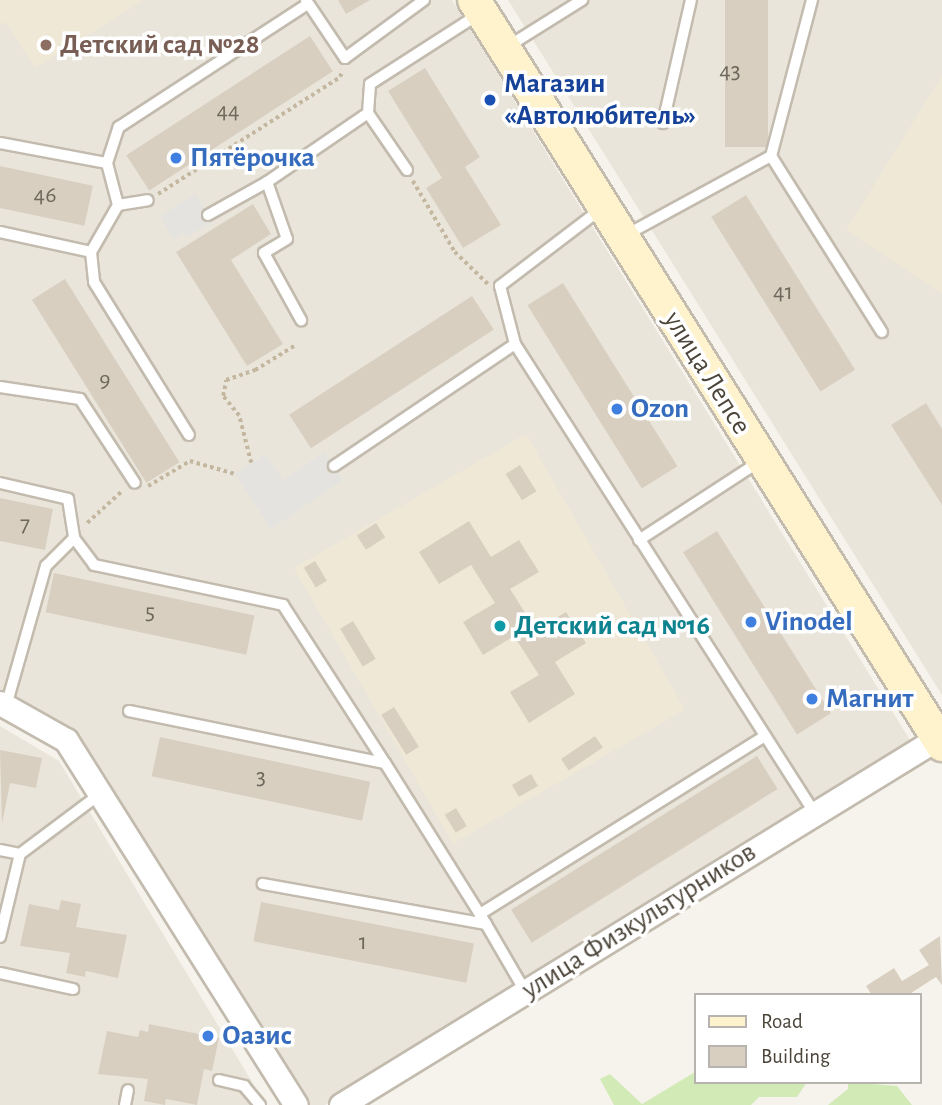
<!DOCTYPE html>
<meta charset="utf-8">
<style>
body{margin:0}
#map{position:relative;width:942px;height:1105px;overflow:hidden;background:#f6f3ec;font-family:"Alegreya Sans",sans-serif}
div>[style]{position:absolute}
[style*='--x']{left:calc(var(--x)*1px);top:calc(var(--y)*1px);width:calc(var(--w)*1px);rotate:calc(var(--a)*1deg)}
.residential>*{inset:0;background:#eae5da}
.education>*{inset:0;background:#efe8d6;transform-origin:0 0}
.green>*{inset:0;background:#d2eab5}
.parking>*{inset:0;background:#e5e3e0}
.building>*{inset:0;background:#d8cfc1;transform-origin:0 0}
.path>*{height:3.5px;margin-top:-1.75px;transform-origin:0;background:repeating-linear-gradient(90deg,#c4b79f 0 3.5px,transparent 0 7px)}
.roads{filter:drop-shadow(2px 0 #c2bbae) drop-shadow(-2px 0 #c2bbae) drop-shadow(0 2px #c2bbae) drop-shadow(0 -2px #c2bbae)}
.service>*{height:10px;margin:-5px;padding:0 5px;transform-origin:5px;border-radius:5px;background:#fff}
.minor>*{height:23px;margin:-11.5px;padding:0 11.5px;transform-origin:11.5px;border-radius:11.5px;background:#fff}
.secondary>*{height:32px;margin:-16px;padding:0 16px;transform-origin:16px;border-radius:16px;background:#fff3cd}
.dots>*{width:19px;height:19px;translate:-50% -50%;box-sizing:border-box;border:4px solid #fff;border-radius:50%}
span{translate:-50% -50%;white-space:nowrap;text-align:center;line-height:1.15;-webkit-text-stroke:7px #fff;paint-order:stroke}
.number-label{font-size:24px;color:#6e675b}
.number-label span{-webkit-text-stroke-width:0}
.education-label{font-size:28px;color:#785e54;font-weight:700}
.left{translate:0 -50%;text-align:left}
.transit-label{font-size:28px;color:#164399;font-weight:700}
.shop-label{font-size:28px;color:#366cbe;font-weight:700}
.street-label{font-size:28px;color:#4b4439}
.culture-label{font-size:28px;color:#0d838f;font-weight:700}
.legend{position:absolute;left:694px;top:993px;width:228px;height:91px;box-sizing:border-box;background:#fff;border:2px solid #b7b4b0;margin:0;padding:9px 12px;list-style:none;font-size:21px;color:#4b4439}
.legend li{display:flex;align-items:center;gap:14px;height:35px}
.legend b{width:35px;border:2px solid #b7b4b0}
</style>
<div id="map">
<div class="residential">
<div style="clip-path:polygon(0 0,452px 0,910px 740px,325px 1105px,305px 1105px,79px 740px,0 698px)"></div>
<div style="clip-path:polygon(508px 0,942px 0,942px 695px)"></div>
<div style="clip-path:polygon(0 726px,59px 761px,266px 1105px,0 1105px)"></div>
</div>
<div class="education">
<div style="clip-path:polygon(0 0,144px 0,35px 68px,6px 22px,0 25px)"></div>
<div style="clip-path:polygon(942px 76px,942px 294px,846px 230px)"></div>
<div style="left:526px;top:434px;width:318px;height:268px;rotate:60deg"></div>
</div>
<div class="green">
<div style="clip-path:polygon(695px 1072px,695px 1082px,807px 1082px,797px 1097px,759px 1097px,751px 1105px,614px 1105px,600px 1079px,610px 1074px,642px 1104px)"></div>
<div style="clip-path:polygon(848px 1082px,897px 1086px,912px 1105px,828px 1105px,848px 1089px)"></div>
</div>
<div class="parking">
<div style="clip-path:polygon(196px 194px,212px 222px,186px 237px,183px 233px,173px 239px,160px 216px)"></div>
<div style="clip-path:polygon(325px 452px,343px 480px,271px 529px,235px 474px,265px 454px,283px 480px)"></div>
</div>
<div class="building">
<div style="clip-path:polygon(338px 0,370px 0,346px 14px)"></div>
<div style="left:725px;top:0;width:43px;height:147px"></div>
<div style="left:310px;top:36px;width:42px;height:219px;rotate:57deg"></div>
<div style="clip-path:polygon(425px 68px,480px 157px,465px 167px,501px 225px,463px 248px,426px 188px,442px 178px,388px 91px)"></div>
<div style="left:0;top:166px;width:95px;height:41px;rotate:12deg"></div>
<div style="left:746px;top:195px;width:206px;height:41px;rotate:58deg"></div>
<div style="clip-path:polygon(253px 204px,271px 234px,231px 260px,283px 344px,247px 366px,176px 252px)"></div>
<div style="left:65px;top:279px;width:216px;height:39px;rotate:58deg"></div>
<div style="left:563px;top:283px;width:216px;height:42px;rotate:58deg"></div>
<div style="left:472px;top:296px;width:40px;height:218px;rotate:57deg"></div>
<div style="clip-path:polygon(926px 403px,942px 429px,942px 505px,891px 425px)"></div>
<div style="left:520px;top:465px;width:31px;height:17px;rotate:58deg"></div>
<div style="clip-path:polygon(0 498px,53px 509px,45px 550px,0 541px)"></div>
<div style="clip-path:polygon(469px 521px,491px 557px,519px 540px,539px 572px,510px 589px,536px 630px,566px 612px,586px 643px,555px 662px,575px 694px,529px 723px,510px 692px,539px 675px,514px 636px,483px 655px,463px 622px,495px 603px,471px 565px,439px 584px,419px 552px)"></div>
<div style="left:376px;top:523px;width:17px;height:23px;rotate:57deg"></div>
<div style="left:717px;top:531px;width:215px;height:40px;rotate:58deg"></div>
<div style="left:315px;top:561px;width:23px;height:13px;rotate:59deg"></div>
<div style="left:54px;top:573px;width:205px;height:40px;rotate:12deg"></div>
<div style="left:353px;top:621px;width:44px;height:15px;rotate:59deg"></div>
<div style="left:394px;top:707px;width:47px;height:15px;rotate:58deg"></div>
<div style="left:595px;top:736px;width:14px;height:41px;rotate:56deg"></div>
<div style="left:160px;top:737px;width:215px;height:40px;rotate:12deg"></div>
<div style="clip-path:polygon(0 750px,42px 758px,36px 788px,10px 783px,2px 824px)"></div>
<div style="left:757px;top:756px;width:39px;height:290px;rotate:58deg"></div>
<div style="left:531px;top:774px;width:14px;height:22px;rotate:60deg"></div>
<div style="left:456px;top:808px;width:21px;height:13px;rotate:59deg"></div>
<div style="clip-path:polygon(61px 900px,81px 904px,76px 927px,127px 935px,118px 978px,86px 971px,85px 977px,66px 973px,70px 953px,20px 946px,29px 904px,59px 910px)"></div>
<div style="left:261px;top:902px;width:217px;height:40px;rotate:11deg"></div>
<div style="clip-path:polygon(940px 936px,942px 985px,936px 977px,908px 995px,872px 995px,866px 986px,894px 968px,902px 981px,929px 965px,919px 950px)"></div>
<div style="clip-path:polygon(149px 1024px,219px 1038px,212px 1071px,204px 1069px,197px 1105px,166px 1099px,165px 1105px,144px 1101px,148px 1079px,98px 1074px,107px 1031px,138px 1037px,140px 1030px,148px 1032px)"></div>
</div>
<div class="path">
<div style="--x:413;--y:181;--w:82;--a:59.4"></div>
<div style="--x:455;--y:252;--w:46;--a:44.1"></div>
<div style="--x:158;--y:194;--w:216;--a:-32.7"></div>
<div style="--x:340;--y:77;--w:7;--a:-74"></div>
<div style="--x:251;--y:463;--w:49;--a:-104.3"></div>
<div style="--x:239;--y:416;--w:26;--a:-129"></div>
<div style="--x:223;--y:396;--w:16;--a:-79"></div>
<div style="--x:226;--y:380;--w:31;--a:-19"></div>
<div style="--x:255;--y:370;--w:46;--a:-31.6"></div>
<div style="--x:148;--y:486;--w:49;--a:-30.8"></div>
<div style="--x:190;--y:461;--w:47;--a:16.1"></div>
<div style="--x:87;--y:523;--w:47;--a:-42.4"></div>
</div>
<div class="roads">
<div class="service">
<div style="--x:306;--y:0;--w:70;--a:56.1"></div>
<div style="--x:345;--y:58;--w:98;--a:-36.3"></div>
<div style="--x:812;--y:0;--w:161;--a:104.7"></div>
<div style="--x:771;--y:156;--w:208;--a:57.8"></div>
<div style="--x:507;--y:47;--w:89;--a:-32.1"></div>
<div style="--x:663;--y:123;--w:126;--a:-77.2"></div>
<div style="--x:0;--y:143;--w:109;--a:10.6"></div>
<div style="--x:107;--y:163;--w:38;--a:-72"></div>
<div style="--x:119;--y:127;--w:225;--a:-33.1"></div>
<div style="--x:407;--y:170;--w:69;--a:-124.4"></div>
<div style="--x:368;--y:113;--w:29;--a:-86"></div>
<div style="--x:370;--y:84;--w:130;--a:-32.7"></div>
<div style="--x:267;--y:182;--w:60;--a:70.7"></div>
<div style="--x:287;--y:239;--w:27;--a:149"></div>
<div style="--x:264;--y:253;--w:77;--a:61.1"></div>
<div style="--x:118;--y:205;--w:30;--a:-9"></div>
<div style="--x:601;--y:209;--w:127;--a:142.7"></div>
<div style="--x:500;--y:286;--w:60;--a:75.5"></div>
<div style="--x:515;--y:344;--w:555;--a:57.43"></div>
<div style="--x:208;--y:215;--w:68;--a:-29.2"></div>
<div style="--x:267;--y:182;--w:122;--a:-34.3"></div>
<div style="--x:0;--y:232;--w:93;--a:12.4"></div>
<div style="--x:91;--y:252;--w:30;--a:84"></div>
<div style="--x:94;--y:282;--w:180;--a:58.2"></div>
<div style="--x:626;--y:235;--w:165;--a:-28.6"></div>
<div style="--x:91;--y:252;--w:54;--a:-60.1"></div>
<div style="--x:118;--y:205;--w:43;--a:-104.7"></div>
<div style="--x:0;--y:387;--w:81;--a:8.5"></div>
<div style="--x:80;--y:399;--w:100;--a:56.8"></div>
<div style="--x:334;--y:466;--w:218;--a:-34"></div>
<div style="--x:0;--y:483;--w:70;--a:13.2"></div>
<div style="--x:68;--y:499;--w:39;--a:81"></div>
<div style="--x:74;--y:538;--w:34;--a:53"></div>
<div style="--x:94;--y:565;--w:193;--a:11.9"></div>
<div style="--x:283;--y:605;--w:188;--a:57.2"></div>
<div style="--x:639;--y:540;--w:145;--a:-33.1"></div>
<div style="--x:6;--y:706;--w:146;--a:-74.1"></div>
<div style="--x:46;--y:566;--w:40;--a:-45"></div>
<div style="--x:129;--y:711;--w:261;--a:11.5"></div>
<div style="--x:385;--y:763;--w:190;--a:57.9"></div>
<div style="--x:486;--y:924;--w:227;--a:-169.8"></div>
<div style="--x:0;--y:850;--w:20;--a:11"></div>
<div style="--x:480;--y:914;--w:336;--a:-32"></div>
<div style="--x:486;--y:924;--w:78;--a:59.8"></div>
<div style="--x:0;--y:937;--w:85;--a:-76.5"></div>
<div style="--x:20;--y:854;--w:100;--a:-36.9"></div>
<div style="--x:0;--y:973;--w:75;--a:12.4"></div>
<div style="--x:219;--y:1080;--w:26;--a:13"></div>
<div style="--x:244;--y:1086;--w:25;--a:50"></div>
<div style="--x:125;--y:1105;--w:15;--a:-79"></div>
</div>
<div class="minor">
<div style="--x:0;--y:703;--w:76;--a:29.3"></div>
<div style="--x:66;--y:740;--w:431;--a:57.8"></div>
<div style="--x:341;--y:1105;--w:701;--a:-31.58"></div>
</div>
<div class="secondary">
<div style="--x:474;--y:0;--w:880;--a:57.86"></div>
</div>
</div>
<div class="dots">
<div style="left:46px;top:45px;background:#8d6e63"></div>
<div style="left:490px;top:100px;background:#1a4fb4"></div>
<div style="left:176px;top:158px;background:#3f7fe0"></div>
<div style="left:617px;top:409px;background:#3f7fe0"></div>
<div style="left:751px;top:622px;background:#3f7fe0"></div>
<div style="left:500px;top:626px;background:#0f9aa8"></div>
<div style="left:812px;top:699px;background:#3f7fe0"></div>
<div style="left:208px;top:1036px;background:#3f7fe0"></div>
</div>
<div class="number-label">
<span style="left:730px;top:72px">43</span>
<span style="left:228px;top:112px">44</span>
<span style="left:45px;top:196px">46</span>
<span style="left:783px;top:293px">41</span>
<span style="left:105px;top:381px">9</span>
<span style="left:25px;top:525px">7</span>
<span style="left:150px;top:613px">5</span>
<span style="left:261px;top:778px">3</span>
<span style="left:363px;top:943px">1</span>
</div>
<div class="education-label">
<span class="left" style="left:60px;top:45px">Детский сад №28</span>
</div>
<div class="transit-label">
<span class="left" style="left:504px;top:100px">Магазин<br>«Автолюбитель»</span>
</div>
<div class="shop-label">
<span class="left" style="left:190px;top:158px">Пятёрочка</span>
<span class="left" style="left:631px;top:409px">Ozon</span>
<span class="left" style="left:765px;top:622px">Vinodel</span>
<span class="left" style="left:826px;top:699px">Магнит</span>
<span class="left" style="left:222px;top:1036px">Оазис</span>
</div>
<div class="street-label">
<span style="left:707px;top:373px;rotate:58deg">улица Лепсе</span>
<span style="left:639px;top:921px;rotate:-32deg">улица Физкультурников</span>
</div>
<div class="culture-label">
<span class="left" style="left:514px;top:626px">Детский сад №16</span>
</div>
<ul class="legend">
<li><b style="height:9px;background:#fff3cd"></b>Road</li>
<li><b style="height:19px;background:#d8cfc1"></b>Building</li>
</ul>
</div>
